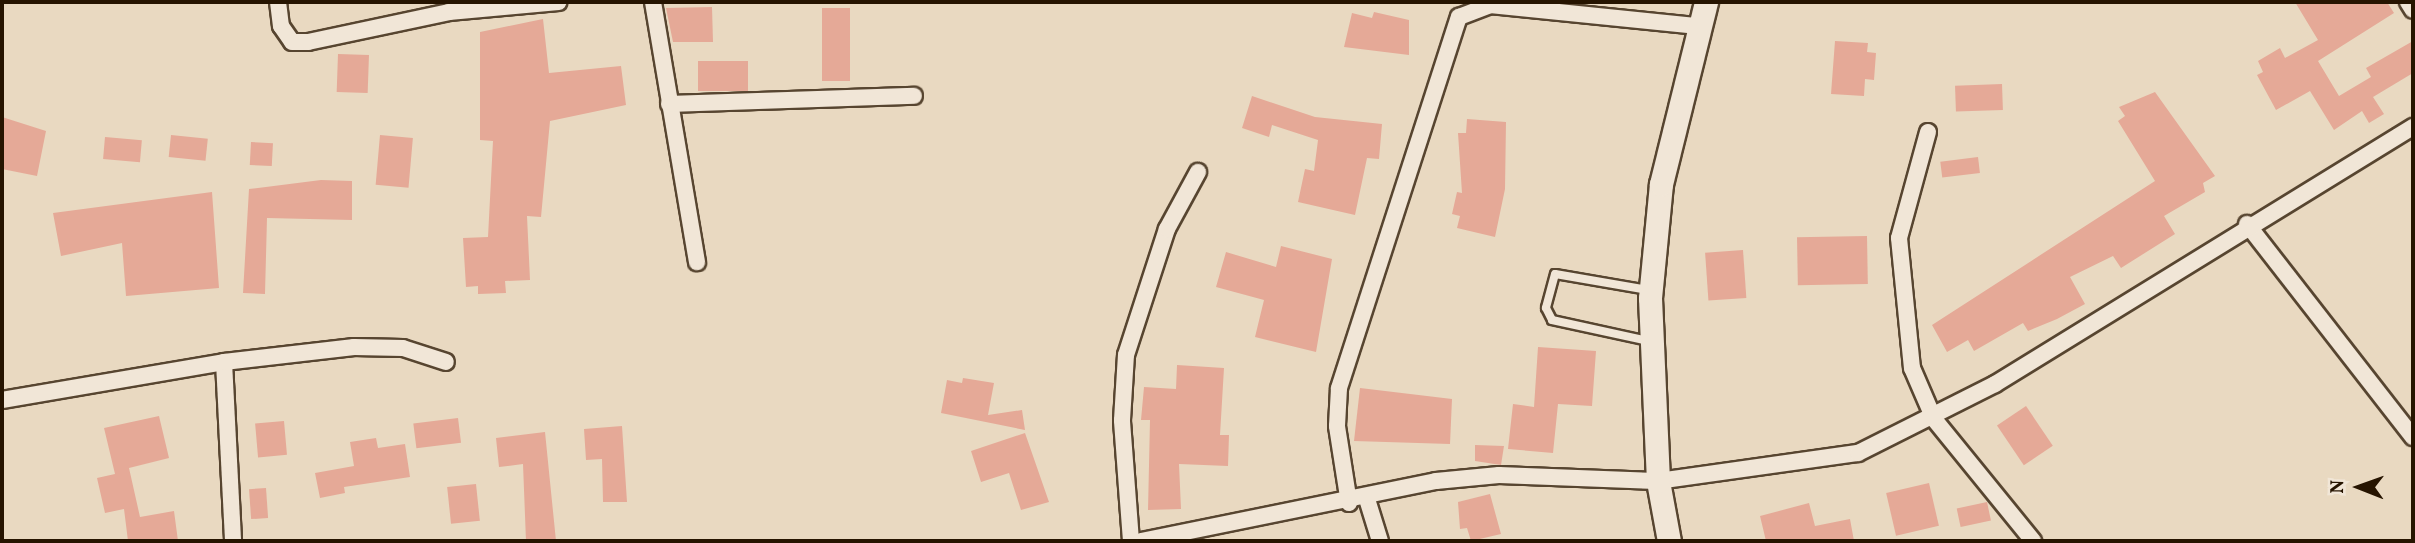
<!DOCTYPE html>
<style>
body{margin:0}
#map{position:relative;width:2415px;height:543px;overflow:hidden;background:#e9d9c1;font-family:Vollkorn,serif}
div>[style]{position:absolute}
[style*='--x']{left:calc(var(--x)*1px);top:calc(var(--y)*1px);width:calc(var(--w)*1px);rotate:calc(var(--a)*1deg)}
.building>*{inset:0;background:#e5a997;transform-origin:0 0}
.roads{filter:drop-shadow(2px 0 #574530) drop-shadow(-2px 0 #574530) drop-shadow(0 2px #574530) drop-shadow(0 -2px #574530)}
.lane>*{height:8px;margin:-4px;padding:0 4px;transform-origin:4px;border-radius:4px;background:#f1e6d7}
.street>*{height:16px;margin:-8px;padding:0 8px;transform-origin:8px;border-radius:8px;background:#f1e6d7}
.secondary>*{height:23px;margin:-11.5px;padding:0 11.5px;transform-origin:11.5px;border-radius:11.5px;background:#f1e6d7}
span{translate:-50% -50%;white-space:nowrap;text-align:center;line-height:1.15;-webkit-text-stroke:5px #f1e6d7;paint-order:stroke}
.frame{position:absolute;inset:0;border:4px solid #261400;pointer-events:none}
.north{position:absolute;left:2324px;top:452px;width:70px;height:70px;-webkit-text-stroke:5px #f1e6d7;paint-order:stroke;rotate:271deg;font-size:19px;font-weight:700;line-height:28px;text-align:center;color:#261400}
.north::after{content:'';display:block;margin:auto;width:24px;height:32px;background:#261400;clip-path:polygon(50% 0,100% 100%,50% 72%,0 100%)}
</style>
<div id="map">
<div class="building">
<div style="clip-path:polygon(2295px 2px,2387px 2px,2394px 13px,2318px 61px,2339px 96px,2371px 77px,2366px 68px,2413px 41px,2413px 73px,2373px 97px,2384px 114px,2369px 123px,2362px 111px,2334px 130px,2310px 91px,2276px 110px,2257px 75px,2263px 72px,2258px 61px,2280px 48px,2285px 58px,2318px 40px)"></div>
<div style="clip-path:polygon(712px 7px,713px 42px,673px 42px,666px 8px)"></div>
<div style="left:850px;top:8px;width:73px;height:28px;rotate:90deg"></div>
<div style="clip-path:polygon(1374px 12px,1409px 20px,1409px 55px,1344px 47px,1352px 13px,1372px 18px)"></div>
<div style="clip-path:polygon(543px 19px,549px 73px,621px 66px,626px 105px,550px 121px,541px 217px,527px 216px,530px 280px,505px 281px,506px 293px,478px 294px,478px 286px,466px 287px,463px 238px,488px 237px,493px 141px,480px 140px,480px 32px)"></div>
<div style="clip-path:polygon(1835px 41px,1868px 43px,1867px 52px,1876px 53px,1874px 80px,1865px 79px,1864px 96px,1831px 94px)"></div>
<div style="left:338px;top:54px;width:31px;height:38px;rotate:2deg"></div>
<div style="left:698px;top:61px;width:50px;height:30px"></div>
<div style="left:2002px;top:84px;width:26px;height:47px;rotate:88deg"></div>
<div style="clip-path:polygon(2155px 92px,2215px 176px,2203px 183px,2205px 192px,2164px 216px,2175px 234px,2121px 268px,2113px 256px,2070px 277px,2085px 304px,2057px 319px,2028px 331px,2023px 323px,1974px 351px,1968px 340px,1947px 352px,1932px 325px,2155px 181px,2118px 121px,2125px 116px,2119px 107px)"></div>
<div style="clip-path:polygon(1252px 96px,1315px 117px,1382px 124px,1379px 159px,1367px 158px,1355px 215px,1298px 202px,1305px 169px,1314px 171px,1318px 140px,1272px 125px,1269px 137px,1242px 128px)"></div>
<div style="clip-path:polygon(2px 117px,46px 131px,37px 176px,2px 169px)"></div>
<div style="clip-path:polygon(1467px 119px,1506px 122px,1505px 189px,1495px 237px,1457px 228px,1460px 216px,1452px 214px,1457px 192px,1462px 193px,1458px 133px,1466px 133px)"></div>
<div style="left:171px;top:135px;width:37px;height:22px;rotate:6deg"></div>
<div style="left:380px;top:135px;width:33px;height:50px;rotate:5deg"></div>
<div style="left:105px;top:137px;width:37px;height:22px;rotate:5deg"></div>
<div style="left:251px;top:142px;width:22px;height:23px;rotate:3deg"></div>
<div style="left:1978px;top:157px;width:16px;height:38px;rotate:83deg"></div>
<div style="clip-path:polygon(321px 180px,352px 181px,352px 220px,267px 218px,265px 294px,243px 293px,249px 189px)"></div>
<div style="clip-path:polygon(212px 192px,219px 288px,126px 296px,122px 243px,61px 256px,53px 213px)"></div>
<div style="left:1867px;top:236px;width:48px;height:70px;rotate:89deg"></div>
<div style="clip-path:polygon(1281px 246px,1332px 259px,1316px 352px,1255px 337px,1264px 300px,1216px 287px,1226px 252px,1276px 267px)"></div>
<div style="left:1743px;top:250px;width:48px;height:38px;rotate:86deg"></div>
<div style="clip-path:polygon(1538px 347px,1596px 351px,1592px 406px,1558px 404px,1553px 453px,1508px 449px,1513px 404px,1534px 407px)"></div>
<div style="clip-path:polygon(1177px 365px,1224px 368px,1220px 435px,1229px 435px,1228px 466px,1179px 464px,1181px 509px,1148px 510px,1150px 420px,1141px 420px,1144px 387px,1176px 389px)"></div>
<div style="clip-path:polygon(963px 378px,994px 383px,988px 415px,1022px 410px,1025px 430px,941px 413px,947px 380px,962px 383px)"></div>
<div style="clip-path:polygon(1360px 388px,1452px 399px,1450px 444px,1354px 441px)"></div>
<div style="left:2026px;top:406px;width:48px;height:35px;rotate:56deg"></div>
<div style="clip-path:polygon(159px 416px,169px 458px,129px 468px,140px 517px,174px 511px,178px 541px,128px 541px,124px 509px,105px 513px,97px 478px,115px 474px,104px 428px)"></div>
<div style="left:458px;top:418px;width:25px;height:45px;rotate:83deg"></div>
<div style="left:284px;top:421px;width:34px;height:29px;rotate:85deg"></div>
<div style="clip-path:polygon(622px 426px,627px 502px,603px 502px,602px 459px,586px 460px,584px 429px)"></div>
<div style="clip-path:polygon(545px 432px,556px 541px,526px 541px,523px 464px,499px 467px,496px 438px)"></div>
<div style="clip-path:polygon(1025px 433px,1049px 502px,1021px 510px,1009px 473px,981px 482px,971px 451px)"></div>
<div style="clip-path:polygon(376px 438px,378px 448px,405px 444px,410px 477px,344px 487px,345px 493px,320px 498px,315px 473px,354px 466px,350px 442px)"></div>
<div style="clip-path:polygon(1475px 445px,1504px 446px,1501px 465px,1475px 461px)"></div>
<div style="left:1929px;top:483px;width:44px;height:44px;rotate:77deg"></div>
<div style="left:476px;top:484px;width:37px;height:29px;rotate:84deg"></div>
<div style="left:266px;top:488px;width:30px;height:17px;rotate:86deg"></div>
<div style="clip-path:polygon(1490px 494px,1501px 534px,1471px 541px,1467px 528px,1460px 529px,1458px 502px)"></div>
<div style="left:1987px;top:502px;width:19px;height:31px;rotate:78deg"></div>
<div style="clip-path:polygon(1809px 503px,1815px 526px,1850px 519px,1854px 541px,1766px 541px,1760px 516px)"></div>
</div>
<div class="roads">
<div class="lane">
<div style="--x:1648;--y:290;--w:94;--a:-170.2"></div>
<div style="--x:1555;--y:274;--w:35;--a:105"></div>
<div style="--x:1546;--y:308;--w:13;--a:63"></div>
<div style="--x:1552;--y:320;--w:98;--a:12.3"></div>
</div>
<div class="street">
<div style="--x:278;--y:2;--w:24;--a:83"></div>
<div style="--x:281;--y:26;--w:19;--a:55"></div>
<div style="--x:292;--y:42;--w:16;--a:0"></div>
<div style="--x:308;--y:42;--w:144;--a:-12"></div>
<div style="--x:449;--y:12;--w:110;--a:-5.2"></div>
<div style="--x:653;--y:2;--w:264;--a:80.4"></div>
<div style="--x:2408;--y:2;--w:9;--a:58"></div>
<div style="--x:669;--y:104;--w:245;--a:-1.9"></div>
<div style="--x:1928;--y:132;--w:110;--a:105.3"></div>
<div style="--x:1899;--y:238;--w:131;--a:84.3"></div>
<div style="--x:1912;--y:368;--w:56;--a:66.7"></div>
<div style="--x:1934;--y:419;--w:157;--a:50.9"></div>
<div style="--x:2247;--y:224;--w:270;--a:52.1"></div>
<div style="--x:224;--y:362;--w:179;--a:87.1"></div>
<div style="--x:2;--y:400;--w:225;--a:-9.7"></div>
<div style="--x:224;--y:362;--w:131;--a:-6.6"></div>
<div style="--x:354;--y:347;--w:49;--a:1.2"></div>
<div style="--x:403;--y:348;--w:45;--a:18"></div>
<div style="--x:1367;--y:499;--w:44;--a:72.8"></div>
<div style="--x:1349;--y:503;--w:78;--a:-98.9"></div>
<div style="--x:1337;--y:426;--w:38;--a:-87"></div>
<div style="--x:1339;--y:388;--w:390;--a:-72.1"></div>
<div style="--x:1459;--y:17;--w:33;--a:-21"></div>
<div style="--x:1490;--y:5;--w:209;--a:5.8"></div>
<div style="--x:1131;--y:541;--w:121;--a:-94.3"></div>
<div style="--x:1122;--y:420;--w:65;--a:-86.5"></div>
<div style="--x:1126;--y:355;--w:133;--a:-72"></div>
<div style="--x:1167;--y:229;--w:65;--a:-61.5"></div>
<div style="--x:1141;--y:541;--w:301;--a:-11.5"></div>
<div style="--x:1436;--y:481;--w:63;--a:-5.4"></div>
<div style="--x:1499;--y:475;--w:159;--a:2.2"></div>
<div style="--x:1658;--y:481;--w:202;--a:-8"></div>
<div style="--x:1858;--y:453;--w:153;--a:-26.7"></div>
<div style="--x:1995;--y:384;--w:491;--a:-31.6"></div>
</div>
<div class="secondary">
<div style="--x:1669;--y:541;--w:61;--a:-100.4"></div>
<div style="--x:1658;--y:481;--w:183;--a:-92.5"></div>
<div style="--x:1650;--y:298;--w:115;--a:-84.5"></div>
<div style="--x:1661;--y:184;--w:187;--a:-76.1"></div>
</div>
</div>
<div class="frame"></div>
<div class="north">N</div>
</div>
